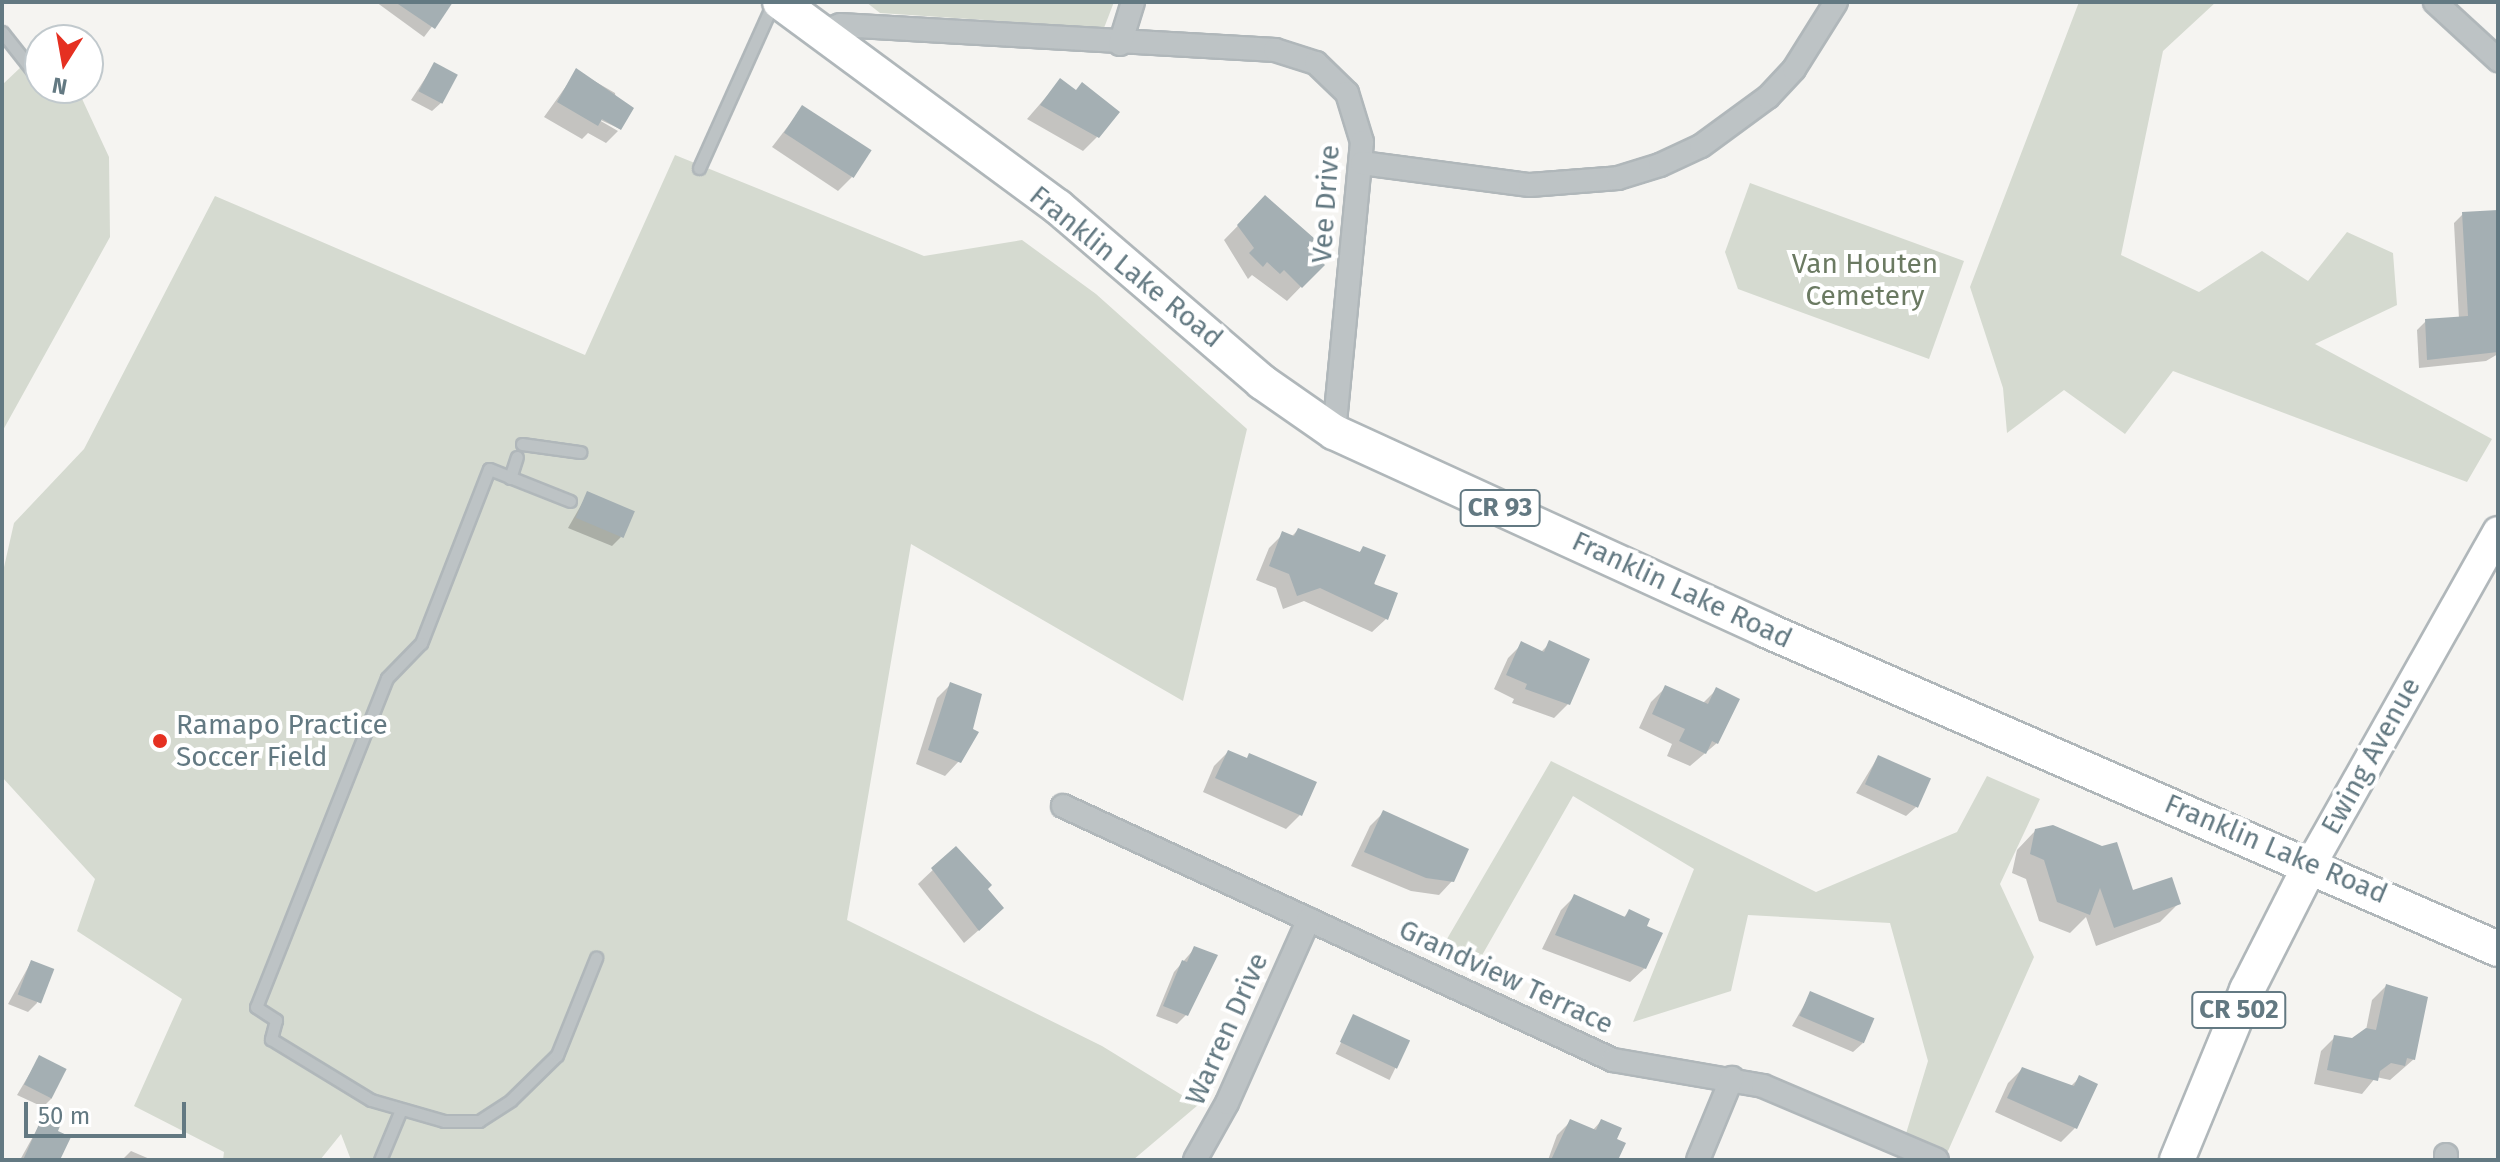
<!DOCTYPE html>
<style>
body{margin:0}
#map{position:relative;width:2500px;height:1162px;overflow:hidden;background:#f5f4f1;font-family:"Fira Sans",sans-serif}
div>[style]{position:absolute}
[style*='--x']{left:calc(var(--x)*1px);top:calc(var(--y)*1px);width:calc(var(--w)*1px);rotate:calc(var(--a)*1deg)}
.green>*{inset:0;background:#d5dad0}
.shadow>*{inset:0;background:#0003;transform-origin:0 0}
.building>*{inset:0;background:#a4afb3;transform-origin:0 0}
.roads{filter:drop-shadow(2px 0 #b0b7ba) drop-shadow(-2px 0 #b0b7ba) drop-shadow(0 2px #b0b7ba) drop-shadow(0 -2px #b0b7ba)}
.lane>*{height:11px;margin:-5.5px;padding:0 5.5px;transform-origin:5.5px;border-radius:5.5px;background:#bdc3c5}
.street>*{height:22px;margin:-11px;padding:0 11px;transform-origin:11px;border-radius:11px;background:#bdc3c5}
.secondary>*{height:30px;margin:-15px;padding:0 15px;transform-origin:15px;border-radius:15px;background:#fff}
.primary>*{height:34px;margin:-17px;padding:0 17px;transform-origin:17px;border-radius:17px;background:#fff}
.dots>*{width:22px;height:22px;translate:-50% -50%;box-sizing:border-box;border:4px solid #fff;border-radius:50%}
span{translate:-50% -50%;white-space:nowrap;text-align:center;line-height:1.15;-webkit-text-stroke:8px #fff;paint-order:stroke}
.shield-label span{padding:2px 6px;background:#fff;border:2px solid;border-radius:6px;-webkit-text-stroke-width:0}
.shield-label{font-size:26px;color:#637982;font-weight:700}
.street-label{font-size:28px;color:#637982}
.park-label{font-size:28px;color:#6b7a62}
.poi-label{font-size:28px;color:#637982}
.left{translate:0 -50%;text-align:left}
.frame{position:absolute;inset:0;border:4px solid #637982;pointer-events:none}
.north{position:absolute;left:24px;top:24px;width:80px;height:80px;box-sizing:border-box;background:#fff;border:2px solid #c1c9cd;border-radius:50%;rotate:191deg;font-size:22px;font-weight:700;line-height:32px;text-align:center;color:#637982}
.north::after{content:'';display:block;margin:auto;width:28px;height:36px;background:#e53021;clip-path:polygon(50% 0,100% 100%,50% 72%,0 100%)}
.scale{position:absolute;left:24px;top:1102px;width:162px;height:36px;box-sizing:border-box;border:4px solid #637982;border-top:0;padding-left:10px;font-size:24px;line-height:28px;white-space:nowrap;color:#637982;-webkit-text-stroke:6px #fff;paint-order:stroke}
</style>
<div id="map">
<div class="green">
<div style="clip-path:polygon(866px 2px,1114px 2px,1104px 28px,880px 13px)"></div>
<div style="clip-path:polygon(2079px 2px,2216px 2px,2163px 51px,2121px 255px,2199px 292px,2262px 251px,2308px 281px,2347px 232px,2393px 253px,2397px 305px,2315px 344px,2492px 439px,2467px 482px,2173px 371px,2125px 434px,2064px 390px,2007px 433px,2003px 388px,1970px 287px)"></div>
<div style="clip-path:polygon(40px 49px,40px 88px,77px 88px,109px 157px,110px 237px,2px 432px,2px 85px)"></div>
<div style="clip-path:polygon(675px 155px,924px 256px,1022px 240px,1096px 294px,1247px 429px,1183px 701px,911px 544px,847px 920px,1102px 1046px,1198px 1105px,1133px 1160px,351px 1160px,341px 1134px,320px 1160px,223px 1160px,224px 1152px,134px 1106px,182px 999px,77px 931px,95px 879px,2px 777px,2px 576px,14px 523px,84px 449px,215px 196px,585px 355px)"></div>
<div style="clip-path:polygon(1750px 183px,1964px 261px,1929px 359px,1738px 289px,1725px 252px)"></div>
<div style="clip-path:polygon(1551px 761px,1816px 892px,1957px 832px,1987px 776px,2040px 799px,2000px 884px,2034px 957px,1944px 1160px,1898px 1160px,1928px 1061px,1890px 923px,1748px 915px,1731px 991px,1633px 1022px,1694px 869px,1573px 796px,1477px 964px,1437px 956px)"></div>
</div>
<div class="shadow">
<div style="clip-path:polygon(376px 2px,451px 2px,424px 37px)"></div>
<div style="clip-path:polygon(434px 65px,442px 102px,432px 111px,411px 100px)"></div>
<div style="clip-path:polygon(577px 71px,615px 93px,620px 129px,592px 116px,618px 131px,606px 143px,588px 133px,582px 139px,544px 117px)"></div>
<div style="clip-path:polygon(1060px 81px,1075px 92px,1097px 137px,1083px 151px,1027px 119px)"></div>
<div style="clip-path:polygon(802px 108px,852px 177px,838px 191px,772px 147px)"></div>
<div style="clip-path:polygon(1265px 198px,1322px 265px,1287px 301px,1252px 275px,1248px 279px,1224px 240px)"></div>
<div style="clip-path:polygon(2498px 212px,2498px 354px,2486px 361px,2419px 368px,2417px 330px,2426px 321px,2459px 319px,2454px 223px,2463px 214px)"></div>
<div style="clip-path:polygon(588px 493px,621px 537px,612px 546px,568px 528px)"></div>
<div style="clip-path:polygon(1298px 530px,1358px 554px,1363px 548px,1386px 619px,1372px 632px,1304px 601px,1283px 609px,1276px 588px,1256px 580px,1269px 548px,1283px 534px,1291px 537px)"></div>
<div style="clip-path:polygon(1550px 643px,1568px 704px,1554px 718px,1512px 703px,1514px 699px,1494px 689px,1508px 658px,1522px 644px,1541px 652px)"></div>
<div style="clip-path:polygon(951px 684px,959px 761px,945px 776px,916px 764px,937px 698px)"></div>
<div style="clip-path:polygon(1665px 688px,1702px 704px,1716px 690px,1717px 743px,1690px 766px,1667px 756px,1672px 744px,1639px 728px,1651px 702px)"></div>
<div style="clip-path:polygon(1228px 752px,1300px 815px,1286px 829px,1203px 792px,1214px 766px)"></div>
<div style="clip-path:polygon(1878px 757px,1916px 807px,1906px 816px,1856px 793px)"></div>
<div style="clip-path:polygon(1384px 812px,1453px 880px,1439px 895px,1411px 891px,1351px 866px,1370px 826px)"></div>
<div style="clip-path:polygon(2036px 830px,2132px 893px,2179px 903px,2160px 922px,2096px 946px,2086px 917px,2070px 933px,2039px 921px,2026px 879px,2012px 873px,2017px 850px)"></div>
<div style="clip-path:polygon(956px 848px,988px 922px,964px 943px,918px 884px)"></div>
<div style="clip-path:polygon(1575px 896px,1623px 918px,1629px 912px,1644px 927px,1645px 968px,1630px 982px,1542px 949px,1561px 910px)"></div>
<div style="clip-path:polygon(1195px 948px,1186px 1015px,1177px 1024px,1156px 1016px,1174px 972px)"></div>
<div style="clip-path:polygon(31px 962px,37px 1003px,28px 1012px,8px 1004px)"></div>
<div style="clip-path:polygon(2386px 986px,2414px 1059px,2390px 1080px,2376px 1077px,2362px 1094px,2314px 1084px,2321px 1051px,2335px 1037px,2352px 1040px,2366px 1030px,2372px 1000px)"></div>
<div style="clip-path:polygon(1811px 993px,1863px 1043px,1853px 1052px,1792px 1026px)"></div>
<div style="left:1354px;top:1016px;width:60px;height:42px;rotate:26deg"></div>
<div style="clip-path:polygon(39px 1058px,52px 1098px,43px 1107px,17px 1095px)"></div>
<div style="clip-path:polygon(2022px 1069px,2070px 1087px,2079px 1078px,2095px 1085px,2075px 1128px,2061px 1142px,1995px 1112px,2008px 1083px)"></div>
<div style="clip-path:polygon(45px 1115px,55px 1132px,58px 1160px,20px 1160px)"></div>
<div style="clip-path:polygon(1571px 1121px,1592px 1131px,1601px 1121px,1615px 1140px,1616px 1160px,1548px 1160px,1557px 1135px)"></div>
<div style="clip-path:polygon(131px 1151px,152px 1160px,122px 1160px)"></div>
</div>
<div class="building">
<div style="clip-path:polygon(395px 2px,453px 2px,435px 29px)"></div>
<div style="left:434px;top:62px;width:27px;height:33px;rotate:28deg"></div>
<div style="clip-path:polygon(576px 68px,634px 108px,621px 130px,602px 119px,598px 126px,557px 102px)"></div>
<div style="clip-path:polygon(1060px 78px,1076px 90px,1082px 82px,1120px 112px,1099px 138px,1040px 105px)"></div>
<div style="left:802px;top:105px;width:83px;height:33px;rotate:33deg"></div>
<div style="clip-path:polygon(1265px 195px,1315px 239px,1307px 248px,1325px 265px,1302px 288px,1284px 270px,1280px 274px,1267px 262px,1263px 267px,1249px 253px,1254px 248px,1237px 225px)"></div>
<div style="clip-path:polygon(2498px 210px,2498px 352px,2427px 360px,2425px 319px,2468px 316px,2462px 212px)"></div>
<div style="left:587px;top:491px;width:52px;height:29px;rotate:23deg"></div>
<div style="clip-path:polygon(1298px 528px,1360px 552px,1363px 546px,1386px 555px,1374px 584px,1398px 593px,1388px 620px,1320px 588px,1297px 596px,1289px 574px,1269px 566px,1282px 531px,1294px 536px)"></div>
<div style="clip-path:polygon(1549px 640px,1590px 659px,1570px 705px,1525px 689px,1527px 684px,1506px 675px,1521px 641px,1544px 652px)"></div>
<div style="clip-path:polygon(950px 682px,982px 694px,973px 729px,979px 732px,961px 763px,928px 750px)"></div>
<div style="clip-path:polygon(1665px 685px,1708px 704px,1716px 687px,1740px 699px,1718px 744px,1712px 741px,1706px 754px,1679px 741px,1685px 729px,1652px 714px)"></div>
<div style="clip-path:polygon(1228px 750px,1247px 758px,1249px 753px,1317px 782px,1302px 816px,1215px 778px)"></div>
<div style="left:1878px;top:755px;width:58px;height:32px;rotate:24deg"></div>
<div style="clip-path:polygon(1383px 810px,1469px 849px,1454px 882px,1426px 878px,1364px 852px)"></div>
<div style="clip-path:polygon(2053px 825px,2102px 846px,2117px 842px,2133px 890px,2172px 877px,2181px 904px,2114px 928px,2100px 888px,2090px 915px,2057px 902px,2044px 860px,2030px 854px,2035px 829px)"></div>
<div style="clip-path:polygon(956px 846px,992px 885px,988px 889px,1004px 908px,979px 931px,931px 868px)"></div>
<div style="clip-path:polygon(1574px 894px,1625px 917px,1629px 909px,1650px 919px,1647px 926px,1663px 933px,1646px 969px,1555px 935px)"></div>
<div style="clip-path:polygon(1194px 946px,1218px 955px,1188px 1016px,1163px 1006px,1182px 960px,1187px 962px)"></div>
<div style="left:31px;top:960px;width:25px;height:37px;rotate:21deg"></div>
<div style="clip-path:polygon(2386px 984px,2428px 997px,2415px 1060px,2407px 1058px,2405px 1066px,2391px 1063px,2380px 1071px,2378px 1081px,2327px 1070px,2334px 1035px,2352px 1038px,2366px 1028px,2376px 1030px)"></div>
<div style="left:1810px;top:991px;width:70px;height:27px;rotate:23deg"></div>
<div style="left:1353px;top:1014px;width:63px;height:31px;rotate:25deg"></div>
<div style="left:39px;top:1055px;width:31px;height:33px;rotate:27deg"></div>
<div style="clip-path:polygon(2022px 1067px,2074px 1086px,2079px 1075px,2098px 1084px,2077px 1129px,2007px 1098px)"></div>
<div style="clip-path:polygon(44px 1113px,62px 1121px,58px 1131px,71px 1137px,60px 1160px,23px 1160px)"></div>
<div style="clip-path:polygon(1570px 1119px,1596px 1130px,1601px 1119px,1622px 1128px,1617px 1139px,1626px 1143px,1618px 1160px,1551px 1160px)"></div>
</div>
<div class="roads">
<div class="lane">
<div style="--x:2;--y:32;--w:48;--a:51.7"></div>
<div style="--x:699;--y:168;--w:181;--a:-65.8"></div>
<div style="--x:522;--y:444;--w:59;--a:7.9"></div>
<div style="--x:510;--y:478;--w:22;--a:-72"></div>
<div style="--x:570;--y:501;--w:87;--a:-158.4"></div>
<div style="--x:489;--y:469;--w:187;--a:111.3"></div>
<div style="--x:421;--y:643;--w:49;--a:134.2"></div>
<div style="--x:387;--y:678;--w:354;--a:111.7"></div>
<div style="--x:256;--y:1007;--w:24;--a:33"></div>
<div style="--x:276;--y:1020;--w:20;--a:105"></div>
<div style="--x:271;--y:1039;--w:117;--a:31.4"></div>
<div style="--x:371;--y:1100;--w:76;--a:16"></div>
<div style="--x:444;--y:1121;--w:35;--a:0"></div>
<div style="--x:479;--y:1121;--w:38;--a:-33"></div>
<div style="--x:511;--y:1100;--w:64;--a:-44.4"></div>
<div style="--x:557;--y:1055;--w:105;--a:-68.1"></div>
<div style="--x:380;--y:1160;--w:52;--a:-67.4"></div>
</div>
<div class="street">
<div style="--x:2435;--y:2;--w:86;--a:42.6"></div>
<div style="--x:822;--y:32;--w:19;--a:-21"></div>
<div style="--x:840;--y:25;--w:436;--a:3.3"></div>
<div style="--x:1275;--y:50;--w:43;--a:17.6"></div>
<div style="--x:1316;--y:63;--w:43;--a:44.1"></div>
<div style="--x:1347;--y:93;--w:51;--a:73"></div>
<div style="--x:1362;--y:142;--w:291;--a:95.5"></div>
<div style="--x:1120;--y:44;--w:44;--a:-72.8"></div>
<div style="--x:1362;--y:163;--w:169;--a:7.5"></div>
<div style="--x:1530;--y:185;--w:88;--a:-4.5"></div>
<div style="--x:1618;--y:178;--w:44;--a:-17.2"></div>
<div style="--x:1660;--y:165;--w:45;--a:-24.9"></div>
<div style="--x:1701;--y:146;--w:83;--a:-36.2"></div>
<div style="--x:1768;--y:97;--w:38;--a:-47"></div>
<div style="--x:1794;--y:69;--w:79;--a:-57.9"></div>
<div style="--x:1063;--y:806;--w:606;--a:24.79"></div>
<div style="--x:1613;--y:1060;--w:152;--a:9.8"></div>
<div style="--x:1763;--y:1086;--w:189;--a:23"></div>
<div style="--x:1195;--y:1160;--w:65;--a:-60.7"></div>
<div style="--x:1227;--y:1103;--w:201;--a:-66"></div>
<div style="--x:1698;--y:1160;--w:89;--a:-67.5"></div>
<div style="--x:2446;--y:1160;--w:5;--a:-90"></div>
</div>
<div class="secondary">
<div style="--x:2311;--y:864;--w:381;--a:-60.6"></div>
</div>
<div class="primary">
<div style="--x:780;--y:2;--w:345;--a:36.4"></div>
<div style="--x:1058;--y:207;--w:269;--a:40.6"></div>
<div style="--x:1262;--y:382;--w:88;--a:34.8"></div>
<div style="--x:1334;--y:432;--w:475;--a:24.6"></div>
<div style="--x:1766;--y:630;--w:798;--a:23.55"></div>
<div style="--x:2177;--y:1160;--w:184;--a:-67.6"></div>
<div style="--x:2247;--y:990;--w:141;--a:-63.1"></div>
</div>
</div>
<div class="dots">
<div style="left:160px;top:741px;background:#e53021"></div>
</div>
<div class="shield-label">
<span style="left:1500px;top:508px">CR 93</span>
<span style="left:2239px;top:1010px">CR 502</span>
</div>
<div class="street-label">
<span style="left:1326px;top:204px;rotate:-86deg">Vee Drive</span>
<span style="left:1126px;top:267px;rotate:39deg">Franklin Lake Road</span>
<span style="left:1682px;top:590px;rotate:25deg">Franklin Lake Road</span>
<span style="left:2371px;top:756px;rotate:-61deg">Ewing Avenue</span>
<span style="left:2276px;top:849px;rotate:23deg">Franklin Lake Road</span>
<span style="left:1506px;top:977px;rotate:25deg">Grandview Terrace</span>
<span style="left:1227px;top:1029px;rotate:-66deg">Warren Drive</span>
</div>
<div class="park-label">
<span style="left:1865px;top:280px">Van Houten<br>Cemetery</span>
</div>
<div class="poi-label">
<span class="left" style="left:176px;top:741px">Ramapo Practice<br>Soccer Field</span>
</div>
<div class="frame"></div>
<div class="north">N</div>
<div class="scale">50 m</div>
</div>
